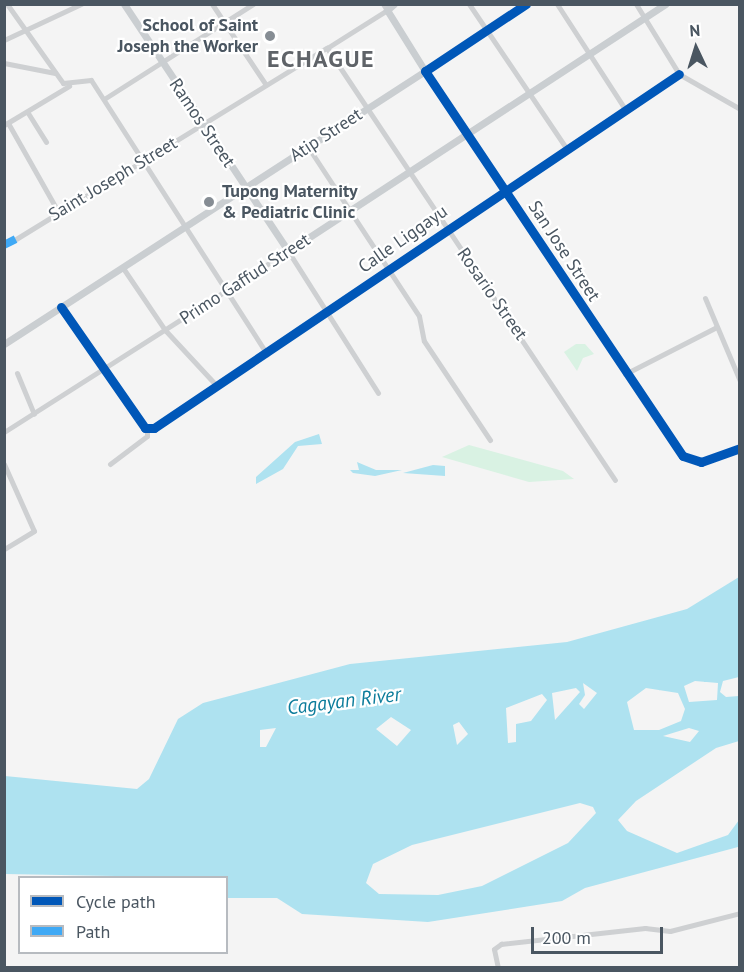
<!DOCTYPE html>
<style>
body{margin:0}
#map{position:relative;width:744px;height:972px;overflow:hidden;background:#f4f4f4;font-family:"PT Sans",sans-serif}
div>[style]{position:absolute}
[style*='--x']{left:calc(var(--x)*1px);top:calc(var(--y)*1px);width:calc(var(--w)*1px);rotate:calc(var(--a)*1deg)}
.green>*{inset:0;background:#d9f2e3}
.water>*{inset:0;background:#aee2f0}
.minor>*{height:5px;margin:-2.5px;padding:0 2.5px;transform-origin:2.5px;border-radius:2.5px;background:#ced0d2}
.major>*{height:7px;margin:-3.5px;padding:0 3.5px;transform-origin:3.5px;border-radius:3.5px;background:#caced1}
.quiet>*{height:8px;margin-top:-4px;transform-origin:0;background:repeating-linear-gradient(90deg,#3fa9f5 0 15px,transparent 0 23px)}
.cycleway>*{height:9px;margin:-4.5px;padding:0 4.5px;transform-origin:4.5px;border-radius:4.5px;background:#0057b8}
.dots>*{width:16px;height:16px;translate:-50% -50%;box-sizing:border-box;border:3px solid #fff;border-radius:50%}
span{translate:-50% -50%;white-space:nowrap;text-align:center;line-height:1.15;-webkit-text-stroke:4.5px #fff;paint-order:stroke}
.poi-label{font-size:18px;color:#4a5661;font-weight:700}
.right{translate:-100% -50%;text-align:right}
.left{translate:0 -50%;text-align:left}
.street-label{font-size:18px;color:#4a5661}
.water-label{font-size:20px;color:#0c7c9b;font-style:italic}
.district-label{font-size:24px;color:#5f6368;font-weight:700;letter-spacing:1.5px}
.frame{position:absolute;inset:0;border:6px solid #4a5661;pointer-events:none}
.legend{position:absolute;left:18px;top:876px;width:210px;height:78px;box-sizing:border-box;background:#fff;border:2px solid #b7bbc0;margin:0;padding:8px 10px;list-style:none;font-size:18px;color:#4a5661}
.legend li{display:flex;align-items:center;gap:12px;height:30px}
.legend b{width:30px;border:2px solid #b7bbc0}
.north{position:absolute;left:666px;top:18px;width:60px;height:60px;-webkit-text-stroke:4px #fff;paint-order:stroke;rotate:356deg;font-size:16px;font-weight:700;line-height:24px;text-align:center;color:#4a5661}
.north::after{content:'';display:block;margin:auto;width:21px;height:27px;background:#4a5661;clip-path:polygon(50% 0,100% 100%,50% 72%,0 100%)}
.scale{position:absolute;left:531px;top:927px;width:132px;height:27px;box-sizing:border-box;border:3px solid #4a5661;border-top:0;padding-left:8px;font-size:18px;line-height:21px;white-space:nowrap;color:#4a5661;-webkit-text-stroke:4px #fff;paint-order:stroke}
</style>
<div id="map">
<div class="green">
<div style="clip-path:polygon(576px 344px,585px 344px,594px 354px,583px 358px,577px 371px,564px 352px)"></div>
<div style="clip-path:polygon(469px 445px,563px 471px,574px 479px,529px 482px,442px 457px)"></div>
</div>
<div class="water">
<div style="clip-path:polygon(319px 434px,322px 444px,298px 446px,283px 469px,256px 484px,256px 477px,295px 442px)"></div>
<div style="clip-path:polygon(357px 462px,376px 470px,402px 470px,375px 476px,353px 473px,350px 470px,359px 470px)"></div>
<div style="clip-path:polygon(433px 465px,445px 466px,445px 476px,403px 473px)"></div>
<div style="clip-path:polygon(evenodd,739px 577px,739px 677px,723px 681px,720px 692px,726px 697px,739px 696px,739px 741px,716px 748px,636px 801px,618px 820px,627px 831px,677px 853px,728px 835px,739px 820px,738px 847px,585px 888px,562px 901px,428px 922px,302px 914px,277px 898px,227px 898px,226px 878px,5px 874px,5px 776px,137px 789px,149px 779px,178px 719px,203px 703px,350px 664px,567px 642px,687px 609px,739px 577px,695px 681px,718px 683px,717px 700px,689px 702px,684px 686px,695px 681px,739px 577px,583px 683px,597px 693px,584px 709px,579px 704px,585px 695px,583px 683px,739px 577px,576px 688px,580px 692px,555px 720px,552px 693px,576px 688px,739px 577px,646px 688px,678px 693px,685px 709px,681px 721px,659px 730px,634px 730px,627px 702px,646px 688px,739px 577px,542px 694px,547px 700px,531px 721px,516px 724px,516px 742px,508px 743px,506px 708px,542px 694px,739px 577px,391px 717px,411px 730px,397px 746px,376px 729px,391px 717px,739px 577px,459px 722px,468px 734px,457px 745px,453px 725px,459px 722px,739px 577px,276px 728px,266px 747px,260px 747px,260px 730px,276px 728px,739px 577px,689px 728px,699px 731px,690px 742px,663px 736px,689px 728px,739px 577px,580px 803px,593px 807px,596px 813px,568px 843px,482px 886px,438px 895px,379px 894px,366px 883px,373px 864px,412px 845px,580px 803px)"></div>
</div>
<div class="minor">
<div style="--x:7;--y:4;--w:97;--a:54.7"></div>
<div style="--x:63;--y:83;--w:28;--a:-6"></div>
<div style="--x:91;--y:80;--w:326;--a:57.3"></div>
<div style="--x:212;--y:4;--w:97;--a:56.3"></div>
<div style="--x:469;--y:4;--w:174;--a:56"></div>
<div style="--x:526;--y:4;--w:121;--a:146.4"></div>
<div style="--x:425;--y:71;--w:463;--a:56.2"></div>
<div style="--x:683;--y:456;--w:19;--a:18"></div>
<div style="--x:701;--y:462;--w:41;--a:-19.7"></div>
<div style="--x:557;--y:4;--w:125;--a:57.1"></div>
<div style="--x:636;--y:4;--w:82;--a:58.4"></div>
<div style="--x:679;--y:74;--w:70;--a:29.8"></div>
<div style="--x:4;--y:40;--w:85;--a:-25.1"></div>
<div style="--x:327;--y:48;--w:519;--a:56.31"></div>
<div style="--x:4;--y:63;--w:52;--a:11.1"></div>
<div style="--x:104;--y:99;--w:177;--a:-32.5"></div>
<div style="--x:28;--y:113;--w:34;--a:58"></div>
<div style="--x:8;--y:123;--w:103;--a:60.5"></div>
<div style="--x:4;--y:125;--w:76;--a:-31"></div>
<div style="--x:308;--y:147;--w:202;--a:56.7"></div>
<div style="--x:419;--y:316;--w:25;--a:79"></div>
<div style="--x:424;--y:341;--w:119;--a:56.3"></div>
<div style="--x:16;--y:239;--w:365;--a:-31.6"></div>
<div style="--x:327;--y:48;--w:71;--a:-32.3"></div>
<div style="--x:387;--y:10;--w:7;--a:-124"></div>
<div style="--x:123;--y:268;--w:75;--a:55.9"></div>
<div style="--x:165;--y:330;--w:76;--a:47.1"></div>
<div style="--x:705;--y:298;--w:90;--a:67.1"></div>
<div style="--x:61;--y:307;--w:147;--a:55.2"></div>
<div style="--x:145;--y:428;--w:9;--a:0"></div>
<div style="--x:154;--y:428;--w:633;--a:-33.99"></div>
<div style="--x:17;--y:373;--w:44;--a:67.5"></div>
<div style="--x:625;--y:374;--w:103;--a:-27.1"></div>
<div style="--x:4;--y:432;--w:337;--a:-32.5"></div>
<div style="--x:288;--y:251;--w:168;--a:57.6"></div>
<div style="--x:4;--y:464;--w:73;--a:65.9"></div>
<div style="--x:34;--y:531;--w:35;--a:149"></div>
<div style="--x:110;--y:464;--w:46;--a:-37.1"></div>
<div style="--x:147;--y:436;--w:7;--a:-90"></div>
<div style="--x:498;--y:968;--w:19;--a:-102"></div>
<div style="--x:494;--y:949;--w:9;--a:-36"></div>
<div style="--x:501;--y:944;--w:145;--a:-6.3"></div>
<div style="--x:645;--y:928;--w:25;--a:7"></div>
<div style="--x:670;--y:931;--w:72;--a:-14.4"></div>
</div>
<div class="major">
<div style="--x:124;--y:4;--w:296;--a:56.4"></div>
<div style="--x:288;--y:251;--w:451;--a:-33.2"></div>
<div style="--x:4;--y:344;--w:502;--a:-32.96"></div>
<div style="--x:425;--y:71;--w:72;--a:-121.9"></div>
<div style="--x:387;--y:10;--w:9;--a:-41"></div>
</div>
<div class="quiet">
<div style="--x:4;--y:245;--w:13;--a:-27"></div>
</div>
<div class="cycleway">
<div style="--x:526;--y:4;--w:121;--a:146.4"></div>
<div style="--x:425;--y:71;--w:463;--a:56.2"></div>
<div style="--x:683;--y:456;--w:19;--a:18"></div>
<div style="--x:701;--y:462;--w:41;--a:-19.7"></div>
<div style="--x:61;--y:307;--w:147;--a:55.2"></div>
<div style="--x:145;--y:428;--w:9;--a:0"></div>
<div style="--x:154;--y:428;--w:633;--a:-33.99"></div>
</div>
<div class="dots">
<div style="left:270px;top:36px;background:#868d94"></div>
<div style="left:209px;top:202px;background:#868d94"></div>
</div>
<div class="poi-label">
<span class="right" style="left:258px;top:36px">School of Saint<br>Joseph the Worker</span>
<span class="left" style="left:222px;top:202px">Tupong Maternity<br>&amp; Pediatric Clinic</span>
</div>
<div class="street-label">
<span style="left:202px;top:123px;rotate:56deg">Ramos Street</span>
<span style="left:326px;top:135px;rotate:-33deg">Atip Street</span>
<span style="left:113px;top:179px;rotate:-31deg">Saint Joseph Street</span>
<span style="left:403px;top:239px;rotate:-35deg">Calle Liggayu</span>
<span style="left:564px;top:251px;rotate:57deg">San Jose Street</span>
<span style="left:245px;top:279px;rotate:-33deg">Primo Gaffud Street</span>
<span style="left:492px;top:294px;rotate:55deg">Rosario Street</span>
</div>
<div class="water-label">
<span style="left:344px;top:701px;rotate:-7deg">Cagayan River</span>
</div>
<div class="district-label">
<span style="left:321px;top:59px">ECHAGUE</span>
</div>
<div class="frame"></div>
<ul class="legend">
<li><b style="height:8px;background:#0057b8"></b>Cycle path</li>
<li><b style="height:8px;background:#3fa9f5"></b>Path</li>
</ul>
<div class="north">N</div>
<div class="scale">200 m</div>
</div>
